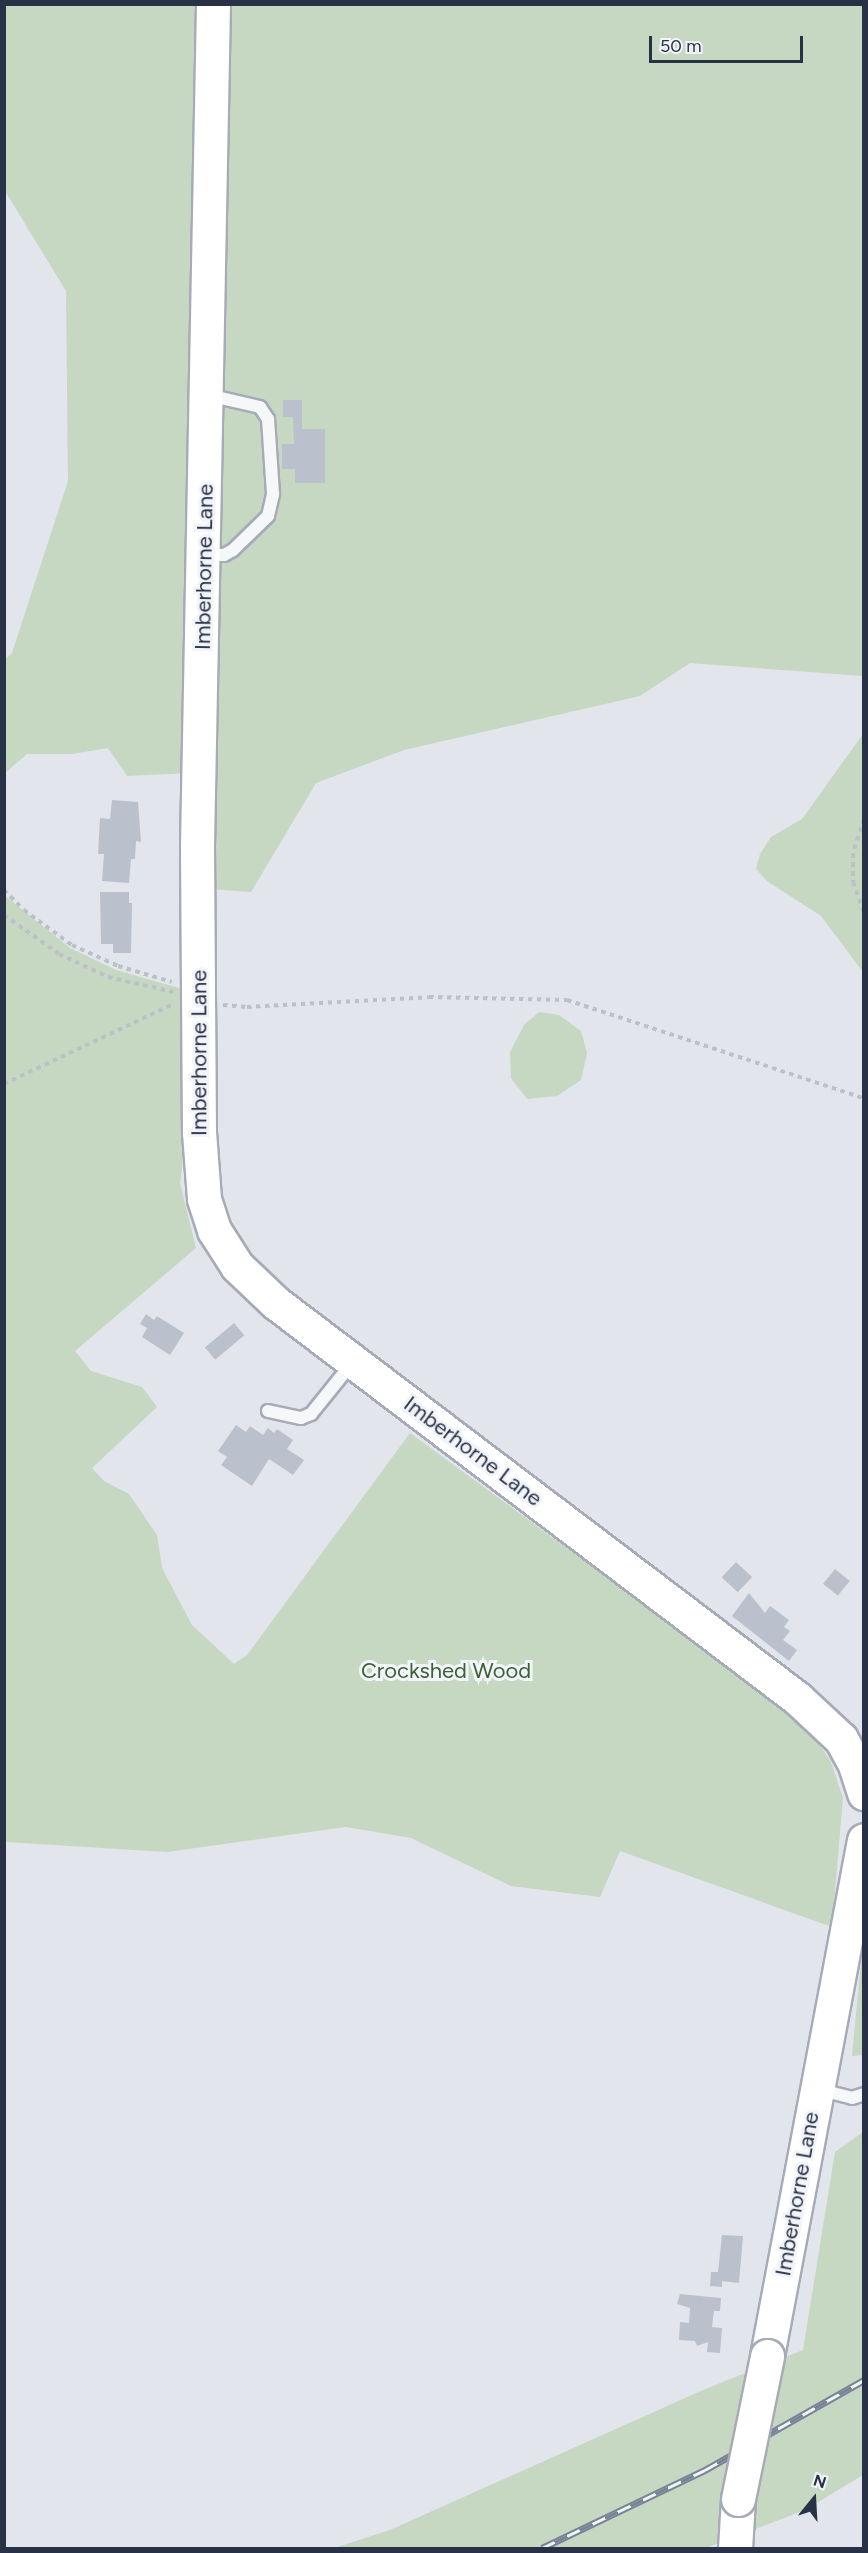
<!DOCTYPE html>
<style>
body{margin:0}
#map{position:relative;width:868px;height:2553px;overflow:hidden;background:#e2e5ec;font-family:Figtree,sans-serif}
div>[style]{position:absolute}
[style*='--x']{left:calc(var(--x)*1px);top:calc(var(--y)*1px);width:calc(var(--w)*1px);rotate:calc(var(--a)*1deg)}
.green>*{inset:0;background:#c6d7c2}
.building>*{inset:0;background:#bbc1cc;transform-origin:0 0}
.path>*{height:4px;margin-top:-2px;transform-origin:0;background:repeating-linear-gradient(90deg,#bcc0c7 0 4.5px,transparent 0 9px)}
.roads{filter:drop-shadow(2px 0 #a6abb7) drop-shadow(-2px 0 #a6abb7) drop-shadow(0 2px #a6abb7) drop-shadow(0 -2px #a6abb7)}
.lane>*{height:12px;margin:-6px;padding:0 6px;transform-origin:6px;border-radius:6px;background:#f5f7f9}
.secondary>*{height:33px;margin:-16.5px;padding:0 16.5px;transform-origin:16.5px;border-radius:16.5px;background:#fff}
.rail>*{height:7px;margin-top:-3.5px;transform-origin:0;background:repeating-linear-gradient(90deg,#f2f4f9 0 14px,#798397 0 28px);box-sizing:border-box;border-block:2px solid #798397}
.bridges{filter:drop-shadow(2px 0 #a6abb7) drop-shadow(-2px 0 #a6abb7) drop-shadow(0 2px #a6abb7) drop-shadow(0 -2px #a6abb7)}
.secondary-bridge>*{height:33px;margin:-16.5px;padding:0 16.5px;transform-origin:16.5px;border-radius:16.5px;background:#fff}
span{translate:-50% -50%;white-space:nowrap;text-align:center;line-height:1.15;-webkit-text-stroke:6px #f2f4f9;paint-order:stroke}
.street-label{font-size:22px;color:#283146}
.park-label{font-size:22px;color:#3a6333}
.frame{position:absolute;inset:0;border:6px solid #283146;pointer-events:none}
.north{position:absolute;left:784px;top:2469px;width:60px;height:60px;-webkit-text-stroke:4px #f2f4f9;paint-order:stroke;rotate:18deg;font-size:16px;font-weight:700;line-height:24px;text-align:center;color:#283146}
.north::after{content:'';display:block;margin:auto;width:21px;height:27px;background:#283146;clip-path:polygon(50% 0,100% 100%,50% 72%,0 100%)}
.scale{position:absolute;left:649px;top:36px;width:154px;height:27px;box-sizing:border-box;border:3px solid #283146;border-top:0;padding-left:8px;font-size:18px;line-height:21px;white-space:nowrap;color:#283146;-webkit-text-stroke:4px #f2f4f9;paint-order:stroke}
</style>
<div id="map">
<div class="green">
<div style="clip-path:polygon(5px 5px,863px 5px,863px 676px,690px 663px,640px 696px,404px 750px,316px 783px,251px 892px,209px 889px,210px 772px,127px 776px,108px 748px,72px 754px,27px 754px,5px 773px,5px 659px,12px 653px,68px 481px,66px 291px,5px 191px)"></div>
<div style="clip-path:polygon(863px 734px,863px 972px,821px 916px,767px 881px,756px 869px,760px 854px,771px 837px,802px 819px)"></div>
<div style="clip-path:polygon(4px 895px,70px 948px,116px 970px,186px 990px,185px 1143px,180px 1183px,196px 1248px,75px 1351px,91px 1371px,142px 1387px,157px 1407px,92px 1468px,104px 1481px,129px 1494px,157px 1535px,162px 1568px,192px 1625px,234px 1664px,247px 1655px,410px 1433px,725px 1664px,784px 1708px,815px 1738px,831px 1762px,843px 1798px,832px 1927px,620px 1851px,600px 1897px,511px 1886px,411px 1838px,346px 1827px,167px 1852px,5px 1842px)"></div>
<div style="clip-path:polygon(539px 1012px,559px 1015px,581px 1031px,587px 1053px,581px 1080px,557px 1096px,527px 1099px,511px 1078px,510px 1052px,524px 1025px)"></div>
<div style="clip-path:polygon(863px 1937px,863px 2055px,852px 2056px,863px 1941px)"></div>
<div style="clip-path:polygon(863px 2132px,863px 2475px,805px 2510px,706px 2548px,334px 2548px,390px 2530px,703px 2390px,803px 2350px,835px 2152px)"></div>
</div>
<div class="building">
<div style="clip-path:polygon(283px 400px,302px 400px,302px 429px,325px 429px,325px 483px,295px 483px,295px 469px,282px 469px,282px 444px,294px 444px,293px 417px,283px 417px)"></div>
<div style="clip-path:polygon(112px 800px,138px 802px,141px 842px,136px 841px,135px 859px,131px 859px,129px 883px,102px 881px,104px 854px,98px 854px,100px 818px,110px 819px)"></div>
<div style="clip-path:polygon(100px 892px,129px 892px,129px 903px,132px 903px,131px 953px,113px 953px,113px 944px,101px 944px)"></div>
<div style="clip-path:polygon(146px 1314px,154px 1320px,157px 1316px,184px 1333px,170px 1355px,142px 1337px,147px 1328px,140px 1324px)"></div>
<div style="left:234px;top:1323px;width:16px;height:38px;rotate:50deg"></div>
<div style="clip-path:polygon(236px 1425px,246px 1432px,250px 1426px,263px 1435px,268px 1428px,274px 1433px,277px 1429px,293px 1440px,287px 1449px,304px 1460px,293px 1475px,269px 1459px,252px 1486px,221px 1465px,227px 1457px,218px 1451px)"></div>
<div style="left:736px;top:1562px;width:22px;height:21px;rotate:43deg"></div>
<div style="left:835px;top:1569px;width:19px;height:19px;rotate:39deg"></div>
<div style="clip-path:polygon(749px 1593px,765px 1613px,770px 1606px,789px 1620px,784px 1627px,790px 1631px,783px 1640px,797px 1650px,789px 1661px,732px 1616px)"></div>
<div style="clip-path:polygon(722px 2235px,743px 2236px,739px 2283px,722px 2281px,722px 2287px,710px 2286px,711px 2272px,718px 2272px)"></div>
<div style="clip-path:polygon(680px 2294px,721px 2298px,720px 2311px,714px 2311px,712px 2327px,722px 2328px,720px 2353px,707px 2352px,708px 2342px,697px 2346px,695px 2341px,679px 2340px,680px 2322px,689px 2323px,690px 2308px,677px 2304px)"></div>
</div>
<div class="path">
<div style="--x:864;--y:819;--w:36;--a:108"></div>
<div style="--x:853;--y:853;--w:29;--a:90"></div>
<div style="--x:853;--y:882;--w:32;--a:70"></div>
<div style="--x:4;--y:890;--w:28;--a:45"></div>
<div style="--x:24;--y:910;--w:59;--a:36.1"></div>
<div style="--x:72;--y:945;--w:51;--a:24.5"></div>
<div style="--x:118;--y:966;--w:56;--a:16.5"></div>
<div style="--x:4;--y:915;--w:67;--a:35.3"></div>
<div style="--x:59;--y:954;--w:54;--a:25.1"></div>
<div style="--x:108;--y:977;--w:67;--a:13"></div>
<div style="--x:223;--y:1005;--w:24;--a:5"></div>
<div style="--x:247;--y:1007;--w:182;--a:-3.1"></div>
<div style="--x:429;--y:997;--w:138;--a:1.2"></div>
<div style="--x:567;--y:1000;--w:313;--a:18.3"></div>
<div style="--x:4;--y:1084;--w:187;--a:-25.3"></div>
</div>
<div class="roads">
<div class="lane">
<div style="--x:205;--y:555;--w:19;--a:0"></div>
<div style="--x:224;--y:555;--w:10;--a:-29"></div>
<div style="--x:233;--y:550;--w:49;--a:-44.2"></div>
<div style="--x:268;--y:516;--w:23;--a:-77"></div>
<div style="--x:273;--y:494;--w:75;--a:-93.8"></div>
<div style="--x:268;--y:419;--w:14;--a:-124"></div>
<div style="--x:260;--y:407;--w:53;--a:-167"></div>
<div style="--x:268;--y:1411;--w:34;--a:12"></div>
<div style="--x:301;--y:1418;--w:11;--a:-22"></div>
<div style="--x:311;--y:1414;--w:67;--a:-51.1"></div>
<div style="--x:817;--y:2089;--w:36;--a:14"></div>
<div style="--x:852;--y:2098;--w:13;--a:-18"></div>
</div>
<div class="secondary">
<div style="--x:213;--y:4;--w:844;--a:91.09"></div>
<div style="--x:197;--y:848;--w:284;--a:89.6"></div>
<div style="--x:199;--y:1132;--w:67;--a:85.7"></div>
<div style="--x:204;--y:1199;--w:33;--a:72"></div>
<div style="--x:214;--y:1230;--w:43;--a:57.4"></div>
<div style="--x:237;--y:1266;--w:54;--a:43.5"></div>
<div style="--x:276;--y:1303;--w:654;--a:37.17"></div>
<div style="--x:797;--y:1698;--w:60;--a:43"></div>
<div style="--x:841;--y:1739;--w:26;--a:61"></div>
<div style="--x:854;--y:1762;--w:33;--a:72"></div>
<div style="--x:767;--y:2356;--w:525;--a:-79.35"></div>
<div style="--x:735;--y:2548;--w:49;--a:-86.5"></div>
</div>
</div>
<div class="rail">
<div style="--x:542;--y:2548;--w:181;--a:-25.6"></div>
<div style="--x:705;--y:2470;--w:183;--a:-29.5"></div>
</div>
<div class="bridges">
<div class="secondary-bridge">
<div style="--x:738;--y:2499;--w:146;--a:-78.5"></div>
</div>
</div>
<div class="street-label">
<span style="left:204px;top:567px;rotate:-89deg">Imberhorne Lane</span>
<span style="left:199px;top:1053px;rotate:-90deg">Imberhorne Lane</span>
<span style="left:473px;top:1451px;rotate:37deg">Imberhorne Lane</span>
<span style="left:797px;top:2194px;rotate:-80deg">Imberhorne Lane</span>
</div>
<div class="park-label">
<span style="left:446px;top:1671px">Crockshed Wood</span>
</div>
<div class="frame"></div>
<div class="north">N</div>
<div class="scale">50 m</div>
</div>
